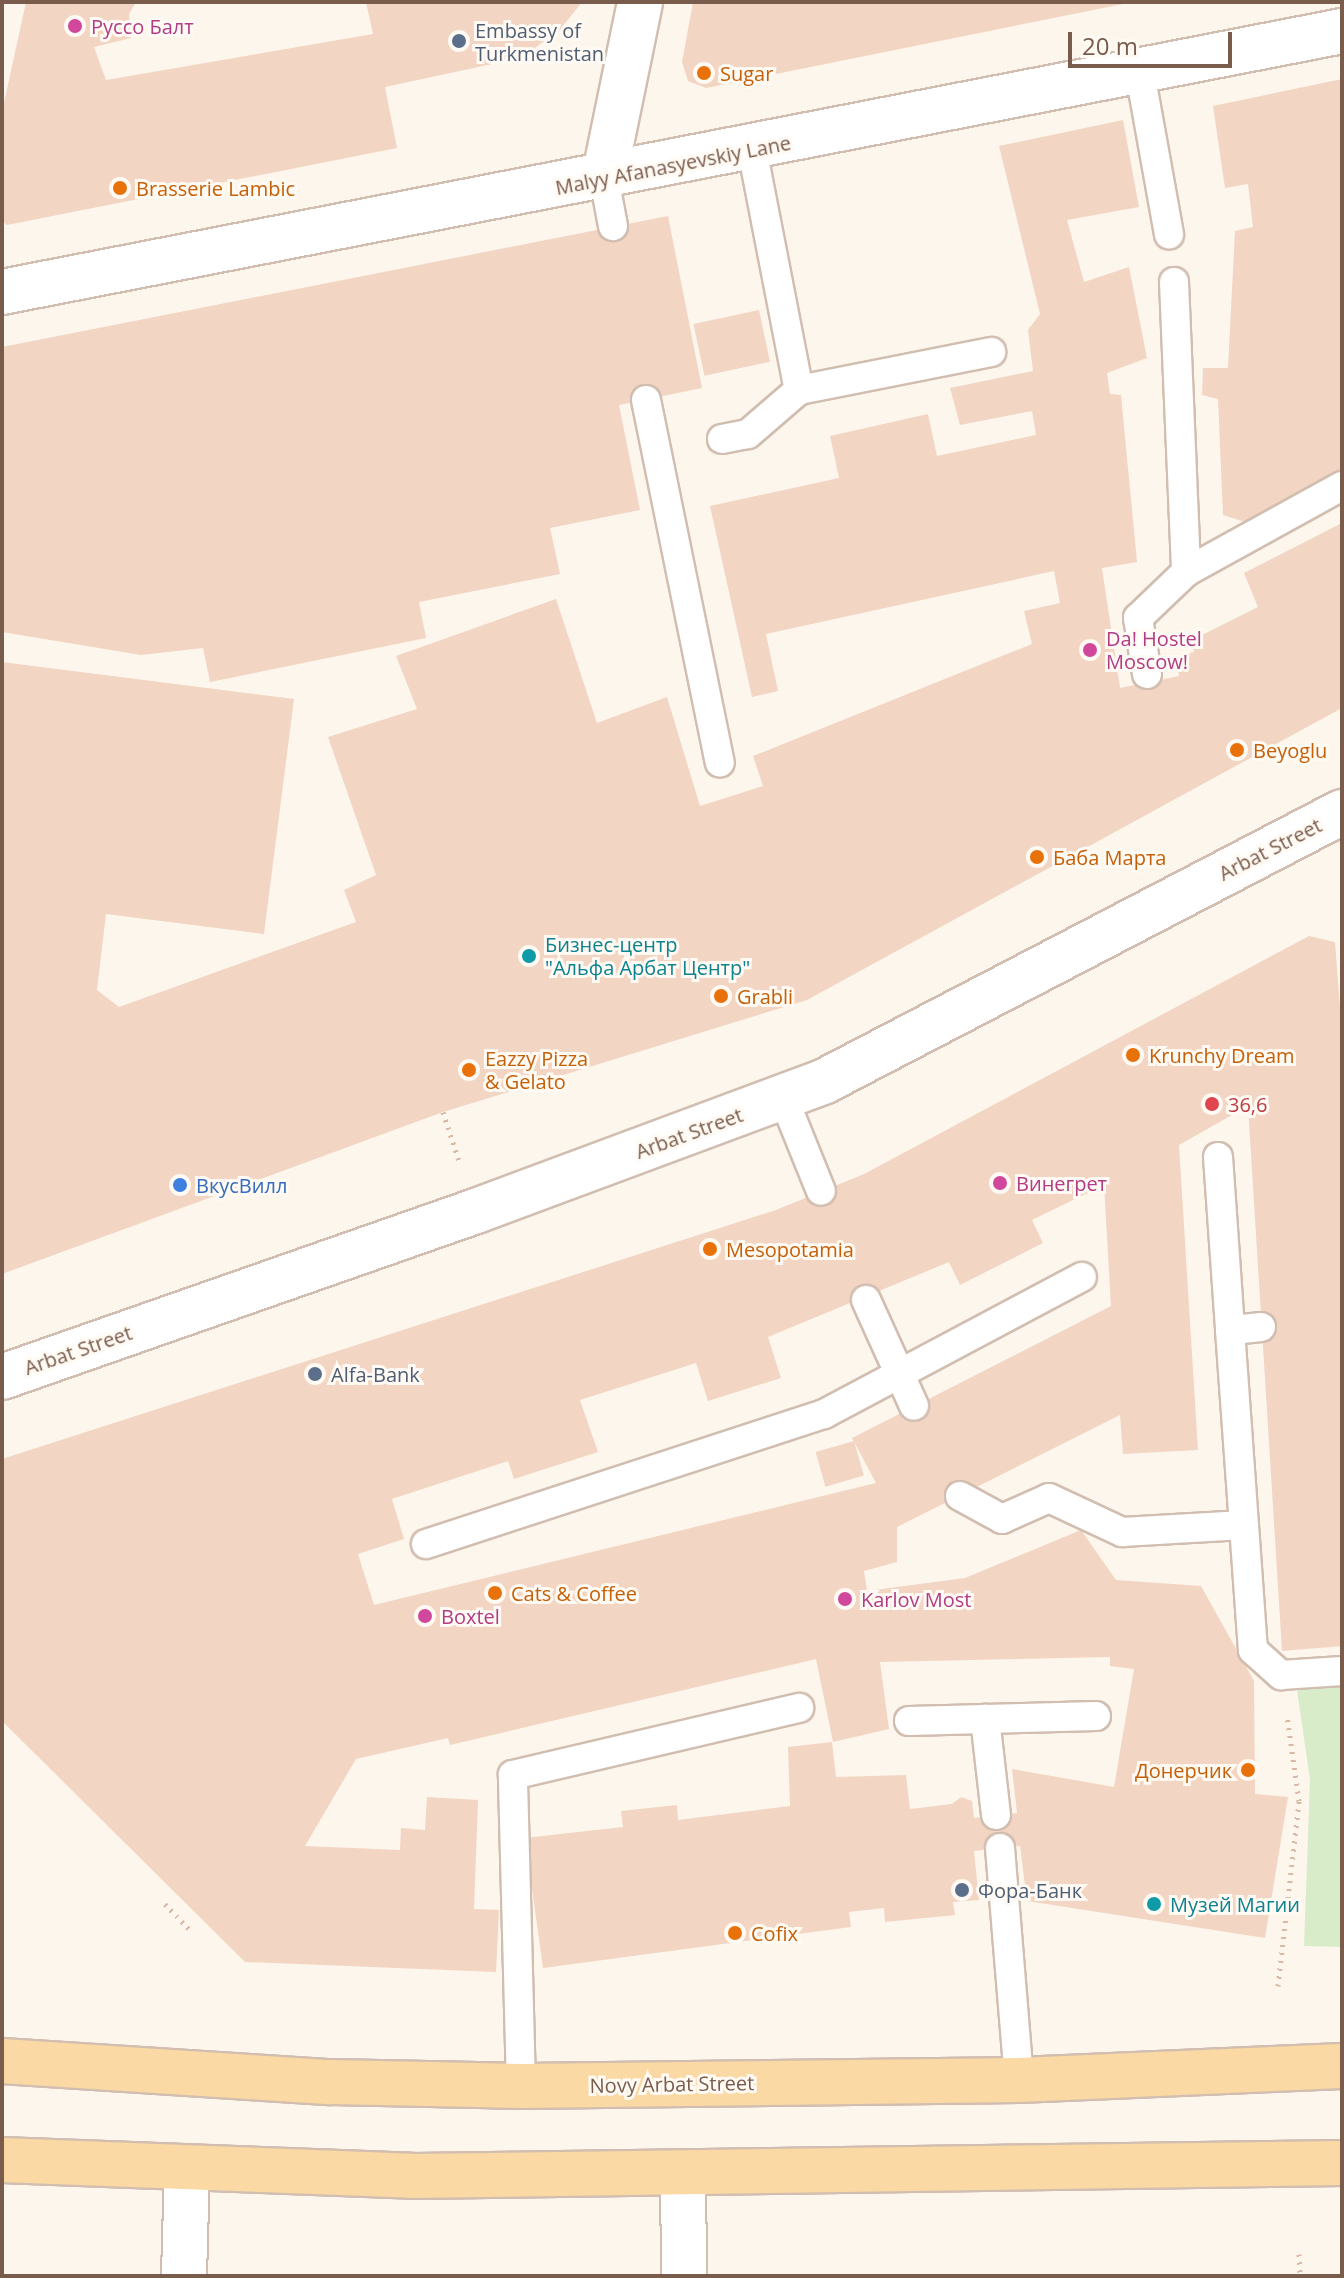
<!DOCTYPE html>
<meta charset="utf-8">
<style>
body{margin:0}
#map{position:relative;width:1344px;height:2278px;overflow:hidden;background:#fdf6ec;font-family:"Open Sans",sans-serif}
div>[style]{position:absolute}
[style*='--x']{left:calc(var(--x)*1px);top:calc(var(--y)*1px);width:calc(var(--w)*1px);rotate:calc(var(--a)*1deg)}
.green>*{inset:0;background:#d8ecc9}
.building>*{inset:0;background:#f3d5c3;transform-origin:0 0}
.path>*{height:5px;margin-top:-2.5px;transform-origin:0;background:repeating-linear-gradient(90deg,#d9b8a5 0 2px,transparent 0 8px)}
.roads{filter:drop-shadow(2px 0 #d1beb0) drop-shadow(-2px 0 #d1beb0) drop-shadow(0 2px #d1beb0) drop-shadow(0 -2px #d1beb0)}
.service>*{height:28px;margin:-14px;padding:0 14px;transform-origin:14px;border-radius:14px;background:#fff}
.pedestrian>*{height:44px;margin:-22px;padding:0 22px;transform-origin:22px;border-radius:22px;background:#fff}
.minor>*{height:44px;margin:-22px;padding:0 22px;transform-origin:22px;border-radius:22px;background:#fff}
.primary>*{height:44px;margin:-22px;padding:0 22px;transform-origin:22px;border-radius:22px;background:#fbd9a5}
.dots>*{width:22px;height:22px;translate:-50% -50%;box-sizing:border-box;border:4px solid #fffaf3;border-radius:50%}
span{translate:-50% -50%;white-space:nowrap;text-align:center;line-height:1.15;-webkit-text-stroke:6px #fffaf3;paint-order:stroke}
.hotel-label{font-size:20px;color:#b23c85}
.left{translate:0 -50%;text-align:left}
.service-label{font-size:20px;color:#4e5e75}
.food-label{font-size:20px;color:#c56008}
.right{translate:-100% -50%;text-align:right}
.street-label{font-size:20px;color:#7a5c4d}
.culture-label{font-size:20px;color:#0d838f}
.health-label{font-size:20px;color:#be3a42}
.shop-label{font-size:20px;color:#366cbe}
.frame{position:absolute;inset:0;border:4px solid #7a5c4d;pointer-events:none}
.scale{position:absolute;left:1068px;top:32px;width:164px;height:36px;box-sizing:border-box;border:4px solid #7a5c4d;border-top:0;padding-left:10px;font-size:24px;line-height:28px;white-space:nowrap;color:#7a5c4d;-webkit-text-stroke:6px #fffaf3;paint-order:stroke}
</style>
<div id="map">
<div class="green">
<div style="clip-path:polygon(1342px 1687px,1342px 1947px,1304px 1946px,1310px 1780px,1297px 1690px)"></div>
</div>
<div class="building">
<div style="clip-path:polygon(26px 2px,136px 2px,129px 14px,131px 38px,94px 47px,106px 80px,373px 34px,366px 2px,582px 2px,559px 31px,533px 49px,497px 63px,385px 87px,397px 148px,7px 225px,2px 221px,2px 112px)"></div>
<div style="clip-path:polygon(693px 2px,1128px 2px,1128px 3px,706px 88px,688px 81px,682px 62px)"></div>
<div style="clip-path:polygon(1342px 79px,1342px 473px,1248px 523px,1223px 515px,1218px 399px,1202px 395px,1203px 368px,1228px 368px,1235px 231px,1253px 227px,1248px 184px,1225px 188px,1213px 106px)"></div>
<div style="clip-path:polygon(1123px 120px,1139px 207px,1067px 220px,1084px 282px,1129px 267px,1147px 358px,1107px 373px,1110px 394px,1121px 395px,1137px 562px,1102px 568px,1120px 688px,1179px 676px,1175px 656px,1194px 652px,1192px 640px,1258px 607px,1244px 573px,1342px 523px,1342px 708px,807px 1000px,443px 1112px,2px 1274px,2px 662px,294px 699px,264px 934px,106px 914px,97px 990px,119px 1007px,356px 922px,344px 890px,376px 875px,328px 737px,417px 709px,396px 656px,556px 599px,597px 723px,667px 697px,700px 806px,763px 786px,753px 756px,1032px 644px,1024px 611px,1060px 603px,1054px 571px,766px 634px,778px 691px,752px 697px,710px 506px,839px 478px,830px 436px,928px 414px,937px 456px,1036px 435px,1032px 411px,960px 425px,950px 388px,1033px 371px,1028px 330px,1040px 314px,999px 146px)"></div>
<div style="clip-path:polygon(668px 216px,702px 388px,619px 405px,640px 510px,550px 528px,560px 574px,419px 602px,426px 638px,210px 682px,203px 648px,141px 655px,2px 632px,2px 347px)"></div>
<div style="left:759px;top:310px;width:53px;height:67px;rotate:78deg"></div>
<div style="clip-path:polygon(evenodd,1309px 936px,1335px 942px,1342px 1034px,1342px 1646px,1282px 1651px,1248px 1106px,1179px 1145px,1198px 1450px,1123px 1454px,1120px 1415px,897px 1527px,897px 1562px,864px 1571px,867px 1591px,965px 1578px,1081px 1530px,1116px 1580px,1201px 1586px,1254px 1681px,1255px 1794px,1288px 1797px,1265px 1938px,1027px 1901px,1020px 1846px,974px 1851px,979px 1900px,953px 1902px,955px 1915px,885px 1922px,884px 1908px,849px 1912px,851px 1927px,543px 1968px,525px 1838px,623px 1827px,621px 1811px,677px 1805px,678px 1820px,790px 1806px,788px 1747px,832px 1742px,836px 1777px,906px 1775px,910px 1809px,952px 1804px,961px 1797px,972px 1801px,974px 1818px,1017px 1813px,1012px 1769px,1114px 1787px,1134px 1669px,1110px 1666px,1110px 1657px,880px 1662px,889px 1729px,833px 1742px,816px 1659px,450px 1745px,448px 1738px,356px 1759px,305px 1846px,400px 1850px,401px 1828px,425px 1830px,427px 1797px,478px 1800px,474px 1909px,499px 1910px,496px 1972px,245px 1962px,2px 1721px,2px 1459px,776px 1210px,864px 1174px,1309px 936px,1104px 1185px,1111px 1306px,852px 1438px,876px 1483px,374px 1605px,358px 1554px,404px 1539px,392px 1499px,508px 1461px,514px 1479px,598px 1452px,580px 1400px,696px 1363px,708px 1401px,781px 1378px,768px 1337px,949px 1262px,960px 1285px,1043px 1243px,1032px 1220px,1104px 1185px)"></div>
<div style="left:854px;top:1441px;width:36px;height:40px;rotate:74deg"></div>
</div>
<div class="path">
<div style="--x:443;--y:1112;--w:55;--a:71.9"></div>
<div style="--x:165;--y:1904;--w:37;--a:46"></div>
<div style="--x:1278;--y:1986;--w:186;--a:-83.5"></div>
<div style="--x:1299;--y:1801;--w:86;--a:-98"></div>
<div style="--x:1299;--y:2254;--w:22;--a:87"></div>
</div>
<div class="roads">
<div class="service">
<div style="--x:1140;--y:73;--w:164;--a:79.8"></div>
<div style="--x:752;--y:149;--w:246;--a:79"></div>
<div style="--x:799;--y:390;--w:196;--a:-11.2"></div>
<div style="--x:604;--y:178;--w:49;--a:79.4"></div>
<div style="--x:1174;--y:282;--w:290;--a:87.6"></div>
<div style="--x:646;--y:400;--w:370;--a:78.5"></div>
<div style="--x:722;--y:439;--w:26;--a:-11"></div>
<div style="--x:748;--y:434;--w:67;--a:-40.8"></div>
<div style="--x:1147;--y:674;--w:57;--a:-99.1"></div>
<div style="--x:1138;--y:618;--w:66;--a:-43.8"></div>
<div style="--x:1186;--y:572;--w:178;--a:-28.9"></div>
<div style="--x:783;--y:1097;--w:101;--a:68"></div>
<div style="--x:1218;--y:1157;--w:173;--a:86"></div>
<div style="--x:866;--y:1300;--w:116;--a:65.6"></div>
<div style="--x:1261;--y:1327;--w:31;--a:174"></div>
<div style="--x:1230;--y:1330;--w:321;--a:85.9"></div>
<div style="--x:1253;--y:1650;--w:38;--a:42"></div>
<div style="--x:1281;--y:1675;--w:61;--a:-3.8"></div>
<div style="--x:960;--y:1496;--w:48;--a:28.7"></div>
<div style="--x:1002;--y:1519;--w:51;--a:-24.1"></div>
<div style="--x:1049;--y:1498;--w:81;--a:25"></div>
<div style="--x:1122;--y:1532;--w:122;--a:-3.3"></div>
<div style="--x:426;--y:1544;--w:419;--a:-18.1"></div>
<div style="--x:824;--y:1414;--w:292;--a:-28"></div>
<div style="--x:909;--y:1721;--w:76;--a:-1.5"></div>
<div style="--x:996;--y:1815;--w:97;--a:-96.5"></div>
<div style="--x:985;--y:1719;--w:111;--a:-1.5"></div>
<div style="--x:1000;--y:1848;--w:233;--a:85.3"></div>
<div style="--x:521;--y:2086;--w:311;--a:-91.5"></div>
<div style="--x:513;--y:1775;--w:294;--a:-13.2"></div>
</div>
<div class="pedestrian">
<div style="--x:2;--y:1377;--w:502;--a:-19.3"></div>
<div style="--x:476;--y:1211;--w:372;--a:-20.4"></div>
<div style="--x:825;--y:1081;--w:583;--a:-27.49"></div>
</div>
<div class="minor">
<div style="--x:604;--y:178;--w:180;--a:-78.4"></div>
<div style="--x:2;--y:292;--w:1365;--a:-11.02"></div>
<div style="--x:683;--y:2175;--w:101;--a:89.4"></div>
<div style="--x:184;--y:2276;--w:106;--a:-88.4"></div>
</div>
<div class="primary">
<div style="--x:2;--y:2061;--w:329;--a:3.7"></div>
<div style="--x:330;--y:2082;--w:191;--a:1.2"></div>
<div style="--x:521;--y:2086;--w:498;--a:-0.7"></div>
<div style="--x:1019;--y:2080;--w:323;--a:-2.5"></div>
<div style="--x:2;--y:2160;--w:410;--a:2.2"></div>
<div style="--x:412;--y:2176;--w:930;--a:-0.8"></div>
</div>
</div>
<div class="dots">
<div style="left:75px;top:26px;background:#d1479c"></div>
<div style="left:459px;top:41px;background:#5c6f8a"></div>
<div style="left:704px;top:73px;background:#e8710a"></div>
<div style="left:120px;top:188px;background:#e8710a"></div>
<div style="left:1090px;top:650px;background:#d1479c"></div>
<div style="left:1237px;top:750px;background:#e8710a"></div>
<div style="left:1037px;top:857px;background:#e8710a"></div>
<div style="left:529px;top:956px;background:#0f9aa8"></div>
<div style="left:721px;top:996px;background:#e8710a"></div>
<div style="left:1133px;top:1055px;background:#e8710a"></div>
<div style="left:469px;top:1070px;background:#e8710a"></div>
<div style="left:1212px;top:1104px;background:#e0444e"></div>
<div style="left:1000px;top:1183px;background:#d1479c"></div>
<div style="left:180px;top:1185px;background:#3f7fe0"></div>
<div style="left:710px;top:1249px;background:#e8710a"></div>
<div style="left:315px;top:1374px;background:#5c6f8a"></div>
<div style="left:495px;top:1593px;background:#e8710a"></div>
<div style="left:845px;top:1599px;background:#d1479c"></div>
<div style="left:425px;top:1616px;background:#d1479c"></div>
<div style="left:1248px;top:1770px;background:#e8710a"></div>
<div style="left:962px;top:1890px;background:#5c6f8a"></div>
<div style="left:1154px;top:1904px;background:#0f9aa8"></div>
<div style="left:735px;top:1933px;background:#e8710a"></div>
</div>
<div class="hotel-label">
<span class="left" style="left:91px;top:26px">Руссо Балт</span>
<span class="left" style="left:1106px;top:650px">Da! Hostel<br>Moscow!</span>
<span class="left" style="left:1016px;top:1183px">Винегрет</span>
<span class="left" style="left:861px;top:1599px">Karlov Most</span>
<span class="left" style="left:441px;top:1616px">Boxtel</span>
</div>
<div class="service-label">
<span class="left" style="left:475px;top:42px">Embassy of<br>Turkmenistan</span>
<span class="left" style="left:331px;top:1374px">Alfa-Bank</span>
<span class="left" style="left:978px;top:1890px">Фора-Банк</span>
</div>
<div class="food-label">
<span class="left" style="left:720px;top:73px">Sugar</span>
<span class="left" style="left:136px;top:188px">Brasserie Lambic</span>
<span class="left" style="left:1253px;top:750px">Beyoglu</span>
<span class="left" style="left:1053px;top:857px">Баба Марта</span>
<span class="left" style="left:737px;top:996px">Grabli</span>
<span class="left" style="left:1149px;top:1055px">Krunchy Dream</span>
<span class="left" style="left:485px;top:1070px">Eazzy Pizza<br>&amp; Gelato</span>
<span class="left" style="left:726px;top:1249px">Mesopotamia</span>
<span class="left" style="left:511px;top:1593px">Cats &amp; Coffee</span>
<span class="right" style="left:1232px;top:1770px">Донерчик</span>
<span class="left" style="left:751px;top:1933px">Cofix</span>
</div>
<div class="street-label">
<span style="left:673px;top:165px;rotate:-11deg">Malyy Afanasyevskiy Lane</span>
<span style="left:1270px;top:849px;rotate:-27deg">Arbat Street</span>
<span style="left:689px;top:1133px;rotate:-20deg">Arbat Street</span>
<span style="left:78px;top:1350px;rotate:-19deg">Arbat Street</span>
<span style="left:672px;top:2084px;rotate:-1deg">Novy Arbat Street</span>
</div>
<div class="culture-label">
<span class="left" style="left:545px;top:956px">Бизнес-центр<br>"Альфа Арбат Центр"</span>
<span class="left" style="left:1170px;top:1904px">Музей Магии</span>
</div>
<div class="health-label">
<span class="left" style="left:1228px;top:1104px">36,6</span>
</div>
<div class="shop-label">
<span class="left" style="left:196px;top:1185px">ВкусВилл</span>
</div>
<div class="frame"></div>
<div class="scale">20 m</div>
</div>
